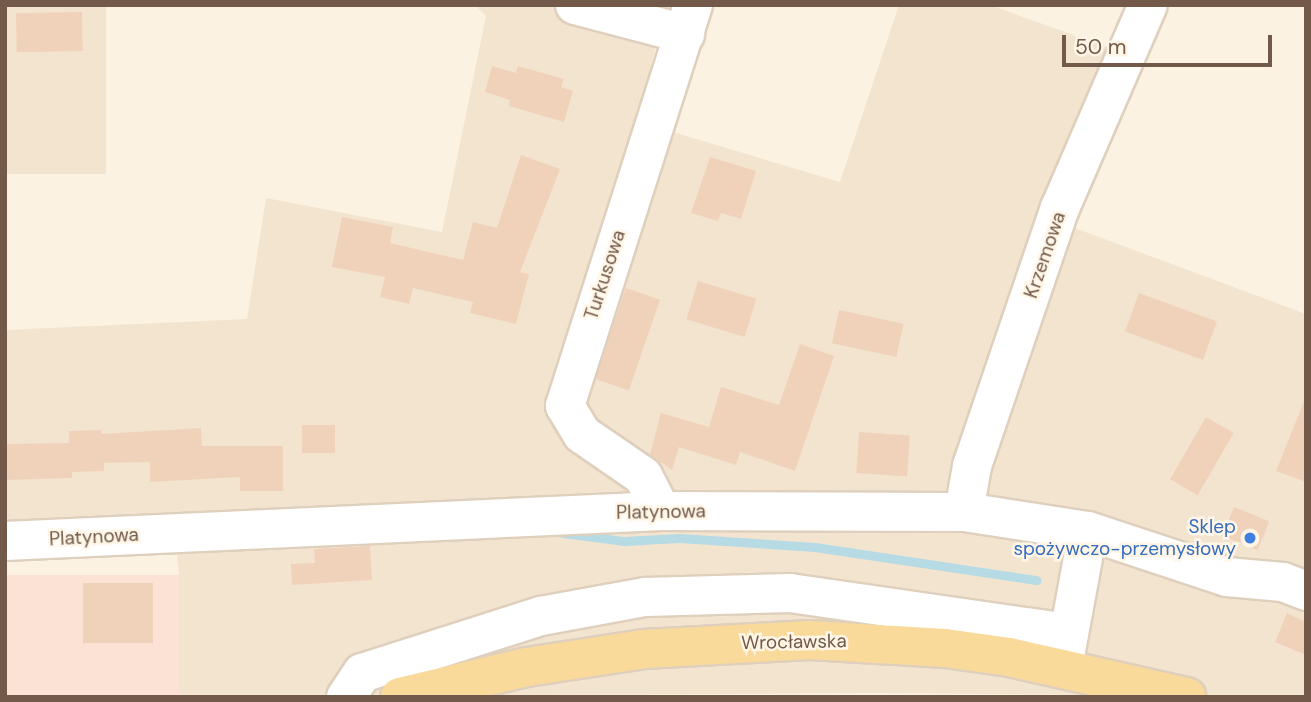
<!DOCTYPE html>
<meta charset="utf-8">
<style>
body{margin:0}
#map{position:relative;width:1311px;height:702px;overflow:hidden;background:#fbf2e1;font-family:"DM Sans",sans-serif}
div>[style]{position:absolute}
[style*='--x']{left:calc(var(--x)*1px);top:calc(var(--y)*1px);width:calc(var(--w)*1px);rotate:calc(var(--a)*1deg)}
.residential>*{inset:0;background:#f3e4d0;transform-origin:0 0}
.commercial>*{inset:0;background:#fce2d5;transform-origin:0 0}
.stream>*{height:9px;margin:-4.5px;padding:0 4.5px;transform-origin:4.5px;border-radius:4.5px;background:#b7dbe4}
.building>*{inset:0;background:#f0d2ba;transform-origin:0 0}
.roads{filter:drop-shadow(2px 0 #dfcfbd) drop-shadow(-2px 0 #dfcfbd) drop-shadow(0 2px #dfcfbd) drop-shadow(0 -2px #dfcfbd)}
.minor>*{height:38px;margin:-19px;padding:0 19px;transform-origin:19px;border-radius:19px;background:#fff}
.major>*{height:38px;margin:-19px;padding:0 19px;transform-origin:19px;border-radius:19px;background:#f9da9b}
.dots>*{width:19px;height:19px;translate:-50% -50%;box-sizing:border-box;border:4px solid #fff6e7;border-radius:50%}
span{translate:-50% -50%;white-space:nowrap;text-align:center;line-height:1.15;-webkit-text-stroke:5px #fff6e7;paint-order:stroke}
.street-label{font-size:19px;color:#725949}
.shop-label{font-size:19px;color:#366cbe}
.right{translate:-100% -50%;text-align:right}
.frame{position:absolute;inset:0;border:7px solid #725949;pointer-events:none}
.scale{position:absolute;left:1062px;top:35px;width:210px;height:32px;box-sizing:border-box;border:4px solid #725949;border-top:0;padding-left:9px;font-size:21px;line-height:24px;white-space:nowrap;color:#725949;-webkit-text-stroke:5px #fff6e7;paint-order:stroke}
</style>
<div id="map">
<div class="residential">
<div style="left:5px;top:5px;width:101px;height:169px"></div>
<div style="clip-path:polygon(475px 5px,666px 5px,640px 109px,663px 129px,840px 182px,899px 5px,990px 5px,1112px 49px,1064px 224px,1306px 314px,1306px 697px,873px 693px,179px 697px,179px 575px,173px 516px,5px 524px,5px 330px,247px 319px,266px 198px,442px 232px,486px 16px)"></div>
</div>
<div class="commercial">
<div style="left:179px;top:575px;width:122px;height:174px;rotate:90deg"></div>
</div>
<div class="stream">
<div style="--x:563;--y:533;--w:62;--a:7.5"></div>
<div style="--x:624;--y:541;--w:55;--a:-3.1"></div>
<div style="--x:679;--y:538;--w:136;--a:3.8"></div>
<div style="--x:815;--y:547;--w:224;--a:8.5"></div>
</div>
<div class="building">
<div style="left:82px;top:12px;width:39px;height:66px;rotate:89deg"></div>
<div style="clip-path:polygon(492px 66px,516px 73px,518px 66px,564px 79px,561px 87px,573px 91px,564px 122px,509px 106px,510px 100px,485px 92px)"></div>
<div style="clip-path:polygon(521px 155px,560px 169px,520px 272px,529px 274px,516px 324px,470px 313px,473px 302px,413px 288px,409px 304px,380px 297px,385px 277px,332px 267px,342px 217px,393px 227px,390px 243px,463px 260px,473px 222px,497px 228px)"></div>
<div style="clip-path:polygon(710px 157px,756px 171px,741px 219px,721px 213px,718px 221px,691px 213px)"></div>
<div style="left:698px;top:281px;width:61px;height:40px;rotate:17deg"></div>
<div style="left:626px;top:288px;width:36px;height:96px;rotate:19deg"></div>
<div style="left:1139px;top:293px;width:83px;height:41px;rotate:20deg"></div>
<div style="left:839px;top:310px;width:66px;height:34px;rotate:12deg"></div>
<div style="clip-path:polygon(800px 344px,834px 356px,795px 471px,740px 452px,736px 465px,679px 447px,672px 470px,650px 454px,661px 413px,709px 427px,721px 387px,779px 405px)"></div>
<div style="clip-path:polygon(1305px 399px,1306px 400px,1306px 482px,1276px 471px)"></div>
<div style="left:1206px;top:417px;width:32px;height:72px;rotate:30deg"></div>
<div style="left:302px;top:425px;width:33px;height:28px"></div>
<div style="clip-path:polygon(201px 428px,202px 446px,283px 446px,283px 491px,240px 491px,240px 477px,150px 482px,150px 462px,104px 463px,104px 471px,72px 472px,72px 478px,5px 480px,5px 444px,69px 443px,69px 431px,101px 430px,101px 434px)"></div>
<div style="left:859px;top:432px;width:51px;height:41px;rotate:4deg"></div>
<div style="left:1234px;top:507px;width:38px;height:31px;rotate:22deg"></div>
<div style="clip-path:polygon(370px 546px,372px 580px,292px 585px,291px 564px,315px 563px,314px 549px)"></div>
<div style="left:83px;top:583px;width:70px;height:60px"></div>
<div style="clip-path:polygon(1287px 613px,1306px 622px,1306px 655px,1275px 642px)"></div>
</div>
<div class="roads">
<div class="minor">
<div style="--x:575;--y:5;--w:114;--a:14.8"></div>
<div style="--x:661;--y:511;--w:39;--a:-117"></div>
<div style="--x:643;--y:476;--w:74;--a:-145.5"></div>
<div style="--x:582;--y:434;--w:33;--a:-121"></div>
<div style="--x:565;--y:406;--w:421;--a:-72.3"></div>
<div style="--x:964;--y:512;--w:47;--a:-80.1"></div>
<div style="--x:972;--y:466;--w:273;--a:-71.2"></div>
<div style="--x:1060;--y:208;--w:221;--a:-66.6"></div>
<div style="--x:5;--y:541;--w:657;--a:-2.62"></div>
<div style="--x:661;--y:511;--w:303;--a:0.2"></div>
<div style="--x:964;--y:512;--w:125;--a:8.7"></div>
<div style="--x:1088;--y:531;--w:146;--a:18.3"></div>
<div style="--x:1227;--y:577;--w:56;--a:5.1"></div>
<div style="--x:1283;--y:582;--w:25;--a:21"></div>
<div style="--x:1065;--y:656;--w:127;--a:-79.6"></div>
<div style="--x:346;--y:697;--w:29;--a:-56"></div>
<div style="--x:362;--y:673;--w:188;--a:-17.7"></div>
<div style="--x:541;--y:616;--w:106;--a:-10.4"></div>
<div style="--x:645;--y:597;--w:145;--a:-1.6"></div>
<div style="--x:790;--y:593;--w:282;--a:8.2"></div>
</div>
<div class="major">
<div style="--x:400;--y:697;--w:130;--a:-13.3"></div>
<div style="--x:527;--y:667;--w:118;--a:-8.7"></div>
<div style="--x:644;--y:649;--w:166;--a:-3.1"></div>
<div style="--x:810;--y:640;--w:135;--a:3.4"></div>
<div style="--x:945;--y:648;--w:65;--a:8"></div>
<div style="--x:1009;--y:657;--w:182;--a:12.7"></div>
</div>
</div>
<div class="dots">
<div style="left:1250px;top:538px;background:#3f7fe0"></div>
</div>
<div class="street-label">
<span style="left:1045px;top:255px;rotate:-71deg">Krzemowa</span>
<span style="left:605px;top:275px;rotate:-72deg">Turkusowa</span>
<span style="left:661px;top:512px;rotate:-1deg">Platynowa</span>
<span style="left:94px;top:537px;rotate:-3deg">Platynowa</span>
<span style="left:794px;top:642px;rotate:-1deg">Wrocławska</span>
</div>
<div class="shop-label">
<span class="right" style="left:1236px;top:538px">Sklep<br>spożywczo-przemysłowy</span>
</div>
<div class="frame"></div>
<div class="scale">50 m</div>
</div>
